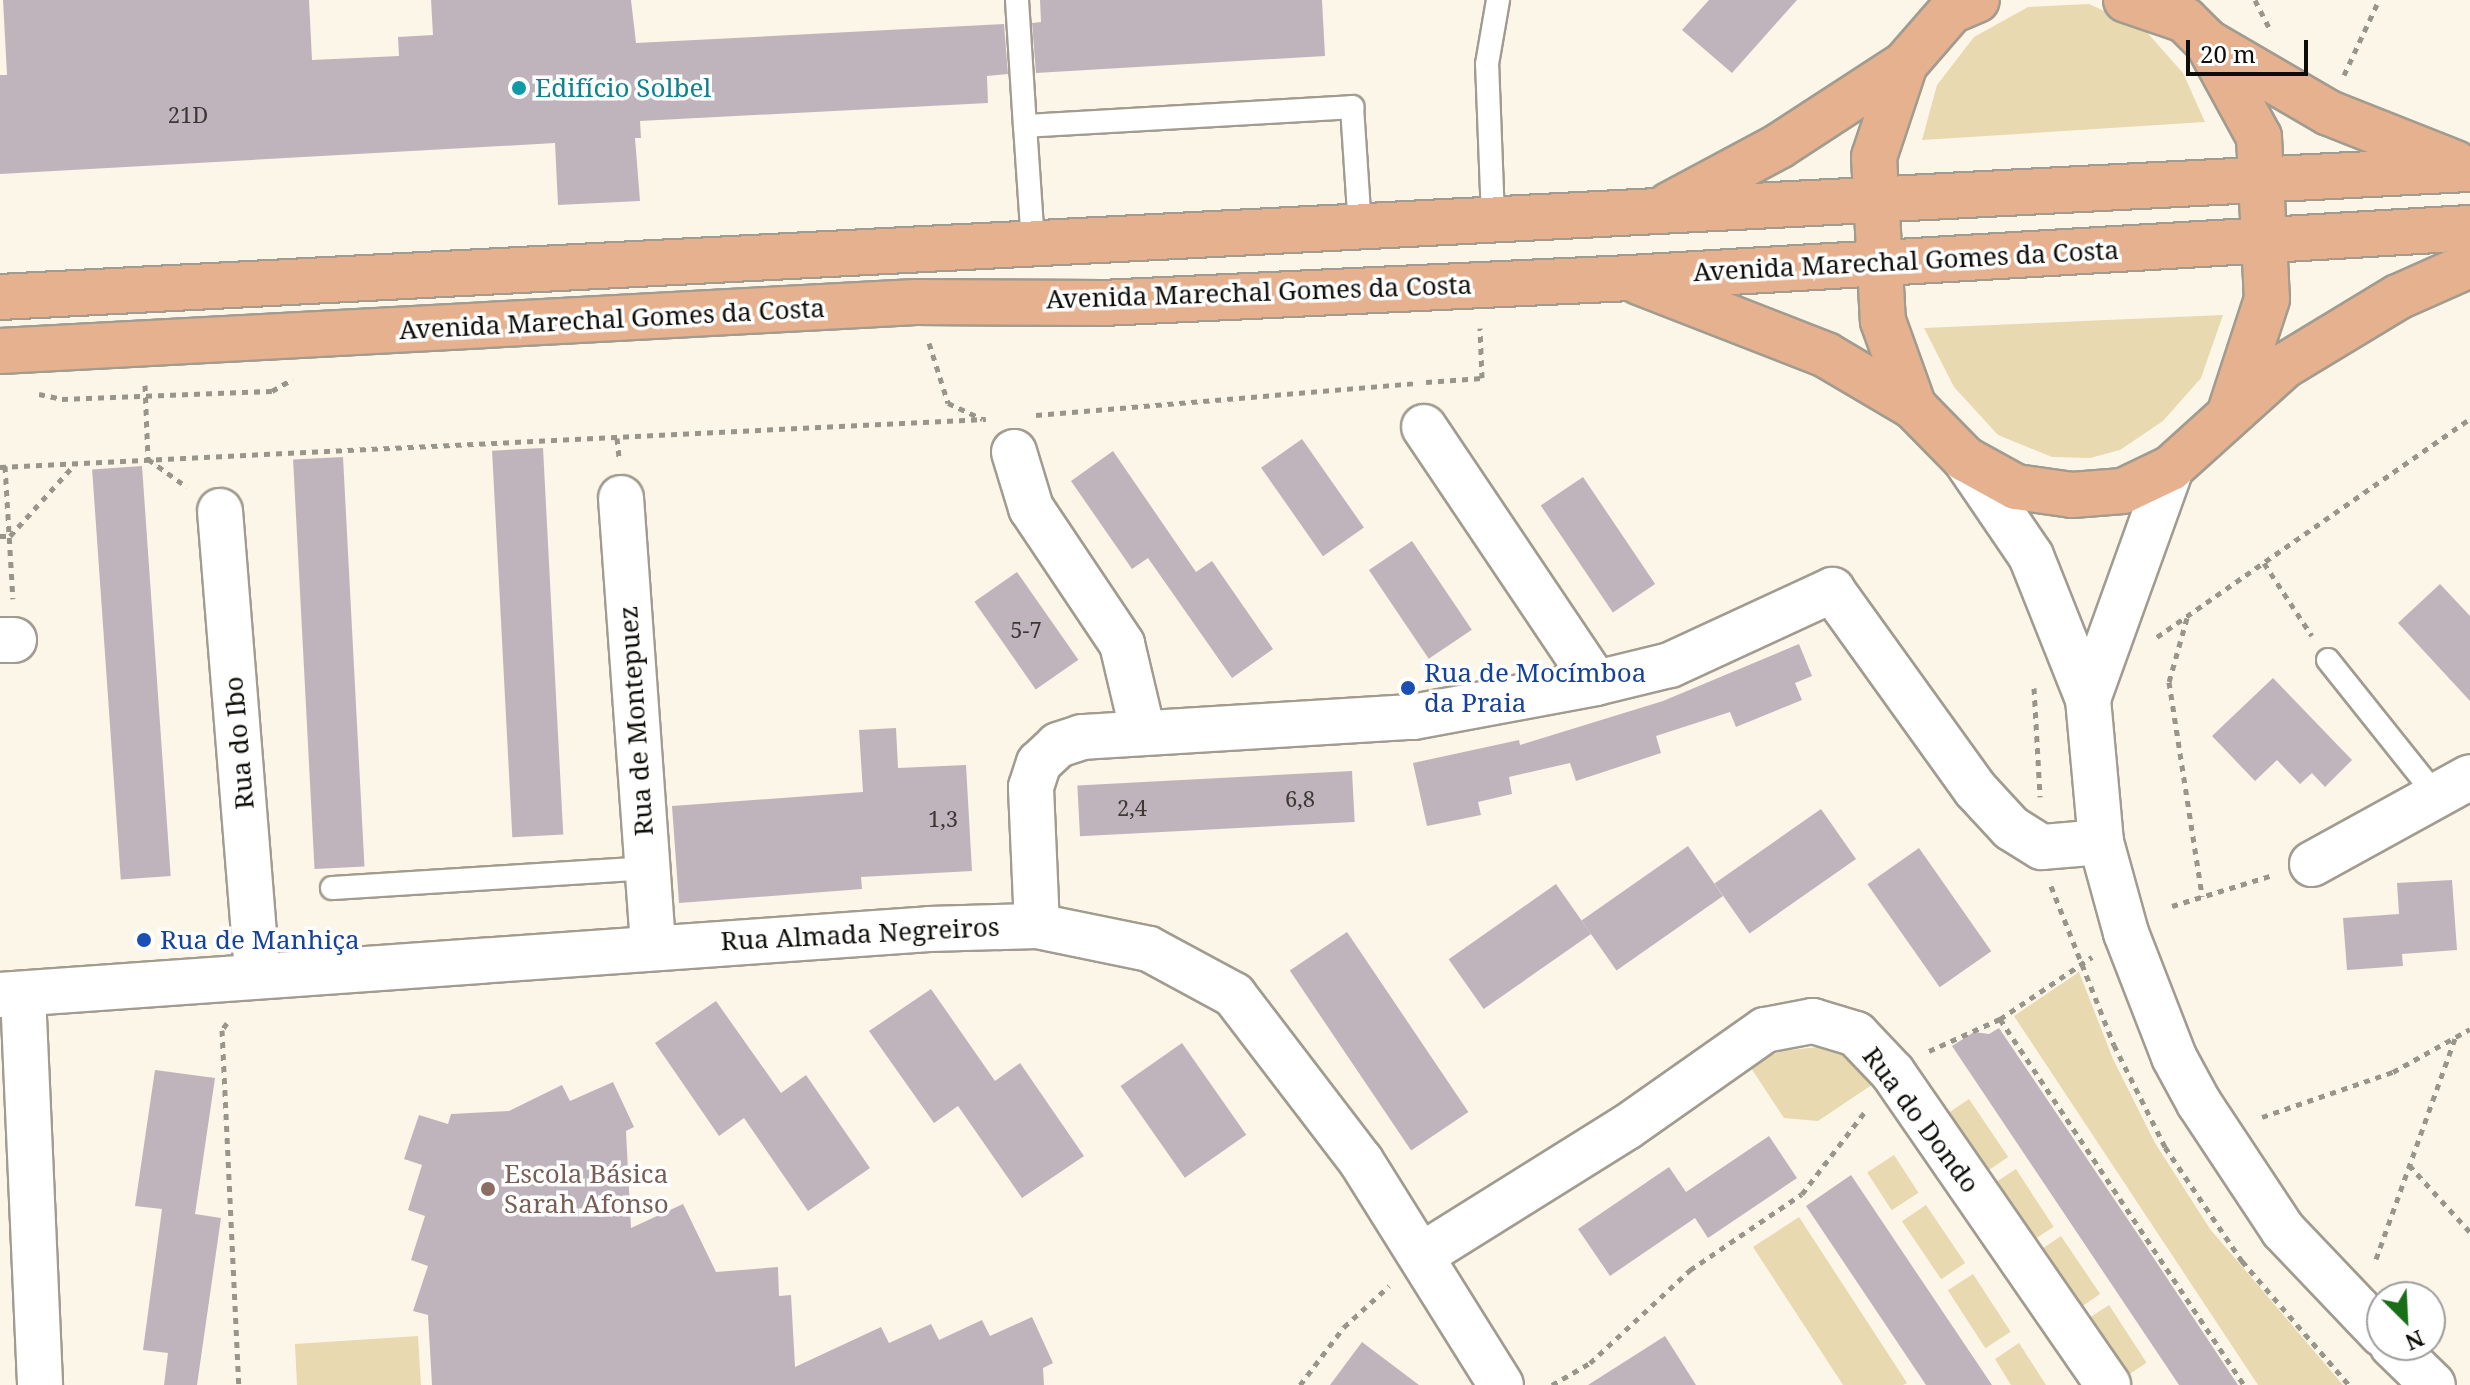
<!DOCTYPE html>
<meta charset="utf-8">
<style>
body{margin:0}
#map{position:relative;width:2470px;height:1385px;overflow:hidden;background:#fbf6e8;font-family:"Noto Serif",serif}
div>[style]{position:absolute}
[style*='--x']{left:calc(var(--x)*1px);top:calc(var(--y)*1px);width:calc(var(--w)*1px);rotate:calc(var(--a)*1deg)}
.green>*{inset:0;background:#e8d9b0;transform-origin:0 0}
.building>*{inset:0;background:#c0b4bc;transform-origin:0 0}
.path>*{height:5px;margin-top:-2.5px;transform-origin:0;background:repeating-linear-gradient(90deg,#98958b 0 6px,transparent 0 12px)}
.roads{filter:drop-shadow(2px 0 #a19c8f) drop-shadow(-2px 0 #a19c8f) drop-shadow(0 2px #a19c8f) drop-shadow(0 -2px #a19c8f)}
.service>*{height:22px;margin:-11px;padding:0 11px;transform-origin:11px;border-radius:11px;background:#fff}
.minor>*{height:44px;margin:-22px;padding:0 22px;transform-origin:22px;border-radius:22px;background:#fff}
.secondary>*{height:44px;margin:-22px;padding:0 22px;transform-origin:22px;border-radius:22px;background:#fff}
.primary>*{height:44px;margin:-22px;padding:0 22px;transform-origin:22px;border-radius:22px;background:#e6b18f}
.dots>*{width:22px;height:22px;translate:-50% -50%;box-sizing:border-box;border:4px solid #fff;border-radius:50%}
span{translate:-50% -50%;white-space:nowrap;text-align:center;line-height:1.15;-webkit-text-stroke:7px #fff;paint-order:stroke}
.number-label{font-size:22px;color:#3a3735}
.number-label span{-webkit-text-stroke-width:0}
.culture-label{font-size:26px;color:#0d838f}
.left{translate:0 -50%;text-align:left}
.street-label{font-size:26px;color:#0e0d08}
.transit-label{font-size:26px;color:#164399}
.education-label{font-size:26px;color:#785e54}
.north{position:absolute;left:2366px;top:1281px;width:80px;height:80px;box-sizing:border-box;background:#fff;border:2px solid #9f9e9c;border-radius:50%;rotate:156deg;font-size:22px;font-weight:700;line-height:32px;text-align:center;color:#0e0d08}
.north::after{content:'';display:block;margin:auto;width:28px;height:36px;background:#196f18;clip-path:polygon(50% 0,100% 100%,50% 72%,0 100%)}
.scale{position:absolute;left:2186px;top:40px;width:122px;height:36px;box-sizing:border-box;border:4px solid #0e0d08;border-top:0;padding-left:10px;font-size:24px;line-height:28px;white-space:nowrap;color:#0e0d08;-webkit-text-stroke:6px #fff;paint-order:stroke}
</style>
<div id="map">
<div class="green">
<div style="clip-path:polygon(2089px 4px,2144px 29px,2183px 73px,2205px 122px,1922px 140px,1937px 85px,1974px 37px,2028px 7px)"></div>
<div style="clip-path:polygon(2223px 315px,2201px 378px,2163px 421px,2120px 450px,2090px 458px,2052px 457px,1998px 435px,1954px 387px,1924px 328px)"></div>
<div style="clip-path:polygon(2079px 972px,2113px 1059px,2155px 1143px,2210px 1229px,2343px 1385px,2258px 1385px,2014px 1016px)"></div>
<div style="clip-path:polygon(1818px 1047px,1852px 1054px,1882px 1078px,1818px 1121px,1784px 1118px,1749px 1065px,1781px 1051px)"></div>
<div style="left:1969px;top:1099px;width:70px;height:29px;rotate:56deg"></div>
<div style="left:1894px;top:1155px;width:45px;height:32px;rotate:57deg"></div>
<div style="left:2016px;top:1169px;width:69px;height:29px;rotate:57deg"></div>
<div style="left:1926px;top:1205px;width:70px;height:29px;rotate:56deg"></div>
<div style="clip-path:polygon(1799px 1217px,1907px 1383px,1903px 1385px,1843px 1385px,1753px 1247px)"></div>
<div style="left:2061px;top:1236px;width:70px;height:29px;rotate:56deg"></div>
<div style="left:1973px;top:1274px;width:69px;height:30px;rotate:57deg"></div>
<div style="left:2109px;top:1305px;width:69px;height:29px;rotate:57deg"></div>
<div style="clip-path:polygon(418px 1336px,421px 1385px,297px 1385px,295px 1344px)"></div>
<div style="clip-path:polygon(2019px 1343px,2046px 1385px,2011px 1385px,1995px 1359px)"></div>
</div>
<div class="building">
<div style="clip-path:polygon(3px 0,309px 0,312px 60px,399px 56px,398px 37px,433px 35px,431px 0,631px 0,636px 43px,1004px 24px,1008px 74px,987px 76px,988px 103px,640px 121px,641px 138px,635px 138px,640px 201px,558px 205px,555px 143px,0 174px,0 75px,7px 75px)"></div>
<div style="clip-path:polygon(1040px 0,1322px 0,1325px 56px,1036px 73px,1032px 23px,1041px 22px)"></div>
<div style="clip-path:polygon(1709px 0,1797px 0,1732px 73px,1682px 30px)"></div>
<div style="left:1302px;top:439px;width:108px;height:50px;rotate:55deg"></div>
<div style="left:543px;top:448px;width:387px;height:51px;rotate:87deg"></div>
<div style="clip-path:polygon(1113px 451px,1196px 572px,1212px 561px,1273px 649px,1232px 678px,1148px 558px,1132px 569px,1071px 481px)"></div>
<div style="left:343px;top:457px;width:410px;height:50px;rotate:87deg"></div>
<div style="left:142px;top:466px;width:411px;height:50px;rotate:86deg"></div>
<div style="left:1583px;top:477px;width:129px;height:51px;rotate:56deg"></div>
<div style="left:1412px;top:541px;width:107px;height:52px;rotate:56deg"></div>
<div style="left:1017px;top:572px;width:107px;height:52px;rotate:55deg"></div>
<div style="clip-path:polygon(2440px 584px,2470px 616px,2470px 701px,2398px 623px)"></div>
<div style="clip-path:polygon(1799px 644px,1812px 676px,1795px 683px,1802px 700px,1736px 727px,1730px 712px,1656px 736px,1661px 753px,1576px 781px,1570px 763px,1509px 777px,1512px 794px,1478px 802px,1481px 815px,1427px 826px,1413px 763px,1519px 740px,1520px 745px,1663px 701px)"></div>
<div style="clip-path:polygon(2273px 678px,2352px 760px,2325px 787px,2312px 773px,2300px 784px,2277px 760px,2255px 781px,2212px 736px)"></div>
<div style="clip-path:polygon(896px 728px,898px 768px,966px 765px,972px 871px,861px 877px,862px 889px,679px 903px,672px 806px,863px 792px,859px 730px)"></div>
<div style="left:1352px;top:771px;width:51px;height:275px;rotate:87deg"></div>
<div style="left:1821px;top:809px;width:61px;height:130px;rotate:55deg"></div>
<div style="left:1688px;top:846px;width:61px;height:130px;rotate:55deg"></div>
<div style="left:1919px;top:848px;width:126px;height:63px;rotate:55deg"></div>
<div style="clip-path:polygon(2452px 880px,2457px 950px,2402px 954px,2403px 966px,2347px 970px,2343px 918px,2399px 914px,2397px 883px)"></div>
<div style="left:1556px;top:884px;width:61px;height:131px;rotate:55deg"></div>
<div style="left:1347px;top:932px;width:217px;height:69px;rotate:56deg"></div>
<div style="clip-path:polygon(931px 989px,995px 1081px,1020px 1063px,1084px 1156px,1022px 1198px,958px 1106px,934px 1123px,869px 1031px)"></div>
<div style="clip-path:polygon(716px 1001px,781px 1093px,806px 1075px,870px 1168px,808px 1211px,744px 1118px,719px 1136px,655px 1043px)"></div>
<div style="clip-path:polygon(1999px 1028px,2143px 1242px,2238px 1385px,2179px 1385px,1952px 1046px,1974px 1032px,1989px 1034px)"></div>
<div style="left:1182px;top:1043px;width:112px;height:75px;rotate:55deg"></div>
<div style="clip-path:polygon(155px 1070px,215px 1078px,195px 1214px,221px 1218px,197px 1385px,164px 1385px,168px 1353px,143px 1350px,162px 1209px,135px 1206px)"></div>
<div style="clip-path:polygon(613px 1082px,634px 1127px,626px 1131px,631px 1228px,683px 1204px,716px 1272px,778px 1267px,779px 1296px,791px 1295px,795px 1367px,881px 1327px,889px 1343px,931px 1324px,939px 1340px,982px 1320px,990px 1336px,1032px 1317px,1053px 1363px,1043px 1368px,1044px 1385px,432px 1385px,428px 1315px,413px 1311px,428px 1266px,411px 1260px,425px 1216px,408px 1210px,422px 1165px,404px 1159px,419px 1115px,448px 1124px,451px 1114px,509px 1111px,562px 1085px,570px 1101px)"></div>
<div style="clip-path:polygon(1769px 1136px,1797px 1178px,1708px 1238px,1695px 1218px,1610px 1276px,1578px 1229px,1669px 1167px,1686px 1192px)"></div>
<div style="clip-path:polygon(1851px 1175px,1914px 1269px,1992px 1385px,1926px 1385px,1806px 1206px)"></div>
<div style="clip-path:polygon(1665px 1336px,1696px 1385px,1588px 1385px)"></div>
<div style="clip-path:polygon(1362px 1342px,1419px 1385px,1330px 1385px)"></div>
</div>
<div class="path">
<div style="--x:2255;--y:0;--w:31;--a:63"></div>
<div style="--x:2344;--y:75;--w:83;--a:-65"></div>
<div style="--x:929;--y:343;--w:63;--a:72.4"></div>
<div style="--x:948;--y:403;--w:38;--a:25"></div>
<div style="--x:1426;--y:382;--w:56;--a:-4.1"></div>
<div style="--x:1482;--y:378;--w:50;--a:-92.3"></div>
<div style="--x:145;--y:385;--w:74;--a:87.7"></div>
<div style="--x:148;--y:459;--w:48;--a:35.7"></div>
<div style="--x:39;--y:394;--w:24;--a:12"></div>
<div style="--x:62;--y:399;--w:210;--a:-2.2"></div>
<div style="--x:272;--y:391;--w:24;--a:-30"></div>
<div style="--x:1036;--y:415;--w:381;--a:-4.8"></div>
<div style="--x:617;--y:438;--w:19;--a:84"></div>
<div style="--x:5;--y:466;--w:133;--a:86.6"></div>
<div style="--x:0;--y:467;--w:987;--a:-2.79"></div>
<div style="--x:0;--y:536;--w:10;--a:0"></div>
<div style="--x:10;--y:536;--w:98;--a:-47.9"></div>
<div style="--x:2264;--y:563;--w:87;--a:56.7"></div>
<div style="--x:2187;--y:618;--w:66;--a:105.7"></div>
<div style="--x:2169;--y:682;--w:217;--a:81.2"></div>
<div style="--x:2157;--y:637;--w:381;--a:-34.9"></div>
<div style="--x:2034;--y:688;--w:109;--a:86.8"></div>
<div style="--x:2051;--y:886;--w:171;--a:68.4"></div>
<div style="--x:2114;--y:1045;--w:114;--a:63.4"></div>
<div style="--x:2165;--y:1147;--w:138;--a:56"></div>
<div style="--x:2242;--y:1261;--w:164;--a:49.2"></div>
<div style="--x:2172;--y:906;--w:106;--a:-17.1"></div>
<div style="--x:2000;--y:1019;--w:111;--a:-34"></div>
<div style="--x:227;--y:1023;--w:9;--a:126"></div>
<div style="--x:222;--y:1030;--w:355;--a:87.3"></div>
<div style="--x:1929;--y:1051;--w:78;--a:-24.3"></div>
<div style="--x:2000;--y:1019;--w:440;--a:56.3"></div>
<div style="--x:2262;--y:1117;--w:139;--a:-19"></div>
<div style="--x:2393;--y:1072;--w:88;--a:-29.2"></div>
<div style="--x:2409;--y:1165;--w:91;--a:47.7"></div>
<div style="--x:2376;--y:1259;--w:235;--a:-70.3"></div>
<div style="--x:1300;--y:1385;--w:73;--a:-52.8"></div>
<div style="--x:1344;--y:1327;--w:61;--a:-42.3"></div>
<div style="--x:1552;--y:1385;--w:44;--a:-30.1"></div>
<div style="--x:1590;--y:1363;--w:137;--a:-42.9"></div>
<div style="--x:1690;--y:1270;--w:135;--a:-34.2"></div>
<div style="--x:1802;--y:1194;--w:107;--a:-52.6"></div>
</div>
<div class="roads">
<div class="service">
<div style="--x:1017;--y:0;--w:126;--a:86.4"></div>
<div style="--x:1493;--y:218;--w:154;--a:-92.2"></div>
<div style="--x:1487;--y:64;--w:65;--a:-80.2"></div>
<div style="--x:1033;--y:243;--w:117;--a:-93.9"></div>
<div style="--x:1025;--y:126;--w:328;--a:-3.3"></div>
<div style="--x:1352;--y:107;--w:119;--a:86.2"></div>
<div style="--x:2328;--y:660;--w:171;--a:51.4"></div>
<div style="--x:332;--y:888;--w:315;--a:-3.6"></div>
</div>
<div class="minor">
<div style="--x:1424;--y:427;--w:308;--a:56.1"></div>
<div style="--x:1014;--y:452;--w:59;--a:73.1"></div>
<div style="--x:1031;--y:508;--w:164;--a:56.2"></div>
<div style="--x:1122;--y:644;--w:91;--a:76.7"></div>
<div style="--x:621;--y:498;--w:448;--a:85.9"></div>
<div style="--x:220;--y:511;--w:464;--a:85.4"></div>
<div style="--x:0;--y:640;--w:14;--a:0"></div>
<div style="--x:2312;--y:864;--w:180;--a:-28.8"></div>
<div style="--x:1037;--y:926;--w:139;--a:-92.5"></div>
<div style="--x:1031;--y:787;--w:25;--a:-72"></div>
<div style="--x:1039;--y:763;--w:26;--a:-43"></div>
<div style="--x:1058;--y:745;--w:25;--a:-18"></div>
<div style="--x:1082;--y:737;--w:332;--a:-3.5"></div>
<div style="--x:1413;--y:717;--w:186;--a:-10.5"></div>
<div style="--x:1596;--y:683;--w:76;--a:-13.7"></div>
<div style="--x:1670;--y:665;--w:179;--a:-24.8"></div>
<div style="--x:1832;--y:590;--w:245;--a:54.3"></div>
<div style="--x:1975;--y:789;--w:53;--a:47.3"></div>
<div style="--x:2011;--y:828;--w:36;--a:32"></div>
<div style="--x:2042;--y:847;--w:59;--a:-4.8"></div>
<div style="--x:23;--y:994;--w:391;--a:87.5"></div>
<div style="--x:0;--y:995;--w:931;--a:-4.06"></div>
<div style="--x:929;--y:929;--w:108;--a:-1.6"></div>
<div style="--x:1037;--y:926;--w:114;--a:11.6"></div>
<div style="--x:1149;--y:949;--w:97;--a:28.4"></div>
<div style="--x:1234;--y:995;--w:209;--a:52.6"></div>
<div style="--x:1361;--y:1161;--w:264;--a:58"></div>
<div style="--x:1422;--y:1255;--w:242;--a:-32"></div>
<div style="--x:1627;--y:1127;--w:169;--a:-35.1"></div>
<div style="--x:1765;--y:1030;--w:49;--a:-10.6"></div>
<div style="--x:1813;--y:1021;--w:45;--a:16.8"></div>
<div style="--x:1856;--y:1034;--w:54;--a:46.5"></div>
<div style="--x:1893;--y:1073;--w:379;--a:55.4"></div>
</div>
<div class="secondary">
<div style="--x:1965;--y:459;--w:117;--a:55.8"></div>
<div style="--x:2031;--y:556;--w:154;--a:68.3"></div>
<div style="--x:2088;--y:699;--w:144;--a:84.8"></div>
<div style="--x:2101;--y:842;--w:94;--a:74.6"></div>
<div style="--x:2126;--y:933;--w:133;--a:68.8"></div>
<div style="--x:2174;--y:1057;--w:52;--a:61.5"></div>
<div style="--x:2199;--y:1103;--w:152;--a:56.5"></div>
<div style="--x:2283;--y:1230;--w:144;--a:46.4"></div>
<div style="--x:2088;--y:699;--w:245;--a:-70.2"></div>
<div style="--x:2392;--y:1345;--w:57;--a:44.3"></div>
</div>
<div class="primary">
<div style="--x:2126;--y:0;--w:62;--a:18.7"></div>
<div style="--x:2185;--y:20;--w:31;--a:45"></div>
<div style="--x:2207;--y:42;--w:141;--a:30.2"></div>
<div style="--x:2329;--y:113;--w:136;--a:21.6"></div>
<div style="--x:2207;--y:42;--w:108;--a:61.3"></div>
<div style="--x:2259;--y:137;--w:162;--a:87.2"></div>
<div style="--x:2267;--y:299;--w:116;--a:108.1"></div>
<div style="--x:1905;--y:64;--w:98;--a:108.4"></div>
<div style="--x:1874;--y:157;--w:164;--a:86.9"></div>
<div style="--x:1883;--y:321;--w:91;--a:70.2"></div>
<div style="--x:1669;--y:205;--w:125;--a:-28.2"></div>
<div style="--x:1779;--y:146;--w:150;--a:-33.1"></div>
<div style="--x:1905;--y:64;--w:70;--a:-49"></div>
<div style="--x:1951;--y:11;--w:28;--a:-23"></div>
<div style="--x:1639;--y:282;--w:201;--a:21.3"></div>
<div style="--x:1826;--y:355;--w:102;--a:30.6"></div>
<div style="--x:1914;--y:407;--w:73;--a:45.6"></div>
<div style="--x:1965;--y:459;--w:58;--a:28.8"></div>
<div style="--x:2016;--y:487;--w:57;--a:8.1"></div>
<div style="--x:2072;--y:495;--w:51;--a:-4.5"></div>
<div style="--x:2123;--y:491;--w:53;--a:-25.6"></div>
<div style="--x:2171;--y:468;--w:152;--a:-42.1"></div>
<div style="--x:2284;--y:366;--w:133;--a:-31.2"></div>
<div style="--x:2398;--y:297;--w:79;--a:-24"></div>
<div style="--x:0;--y:297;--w:2473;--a:-2.97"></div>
<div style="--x:0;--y:351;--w:917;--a:-3.06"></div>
<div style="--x:916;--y:302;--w:186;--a:0.3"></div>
<div style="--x:1102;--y:303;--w:529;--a:-2.71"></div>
<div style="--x:1630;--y:278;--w:841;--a:-3.41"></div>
</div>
</div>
<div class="dots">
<div style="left:519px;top:88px;background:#0f9aa8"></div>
<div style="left:1408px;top:688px;background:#1a4fb4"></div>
<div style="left:144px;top:940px;background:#1a4fb4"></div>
<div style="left:488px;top:1189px;background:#8d6e63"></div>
</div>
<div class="number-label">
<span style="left:188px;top:115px">21D</span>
<span style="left:1026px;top:630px">5-7</span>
<span style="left:1300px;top:799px">6,8</span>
<span style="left:1132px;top:808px">2,4</span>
<span style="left:943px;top:819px">1,3</span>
</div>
<div class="culture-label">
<span class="left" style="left:535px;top:88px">Edifício Solbel</span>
</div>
<div class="street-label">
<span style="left:1906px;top:261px;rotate:-3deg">Avenida Marechal Gomes da Costa</span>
<span style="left:1259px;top:292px;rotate:-2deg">Avenida Marechal Gomes da Costa</span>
<span style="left:612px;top:319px;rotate:-3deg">Avenida Marechal Gomes da Costa</span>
<span style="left:636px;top:721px;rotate:-94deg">Rua de Montepuez</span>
<span style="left:239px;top:743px;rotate:-95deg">Rua do Ibo</span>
<span style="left:860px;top:934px;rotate:-3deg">Rua Almada Negreiros</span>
<span style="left:1921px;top:1120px;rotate:53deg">Rua do Dondo</span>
</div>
<div class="transit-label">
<span class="left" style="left:1424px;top:688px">Rua de Mocímboa<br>da Praia</span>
<span class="left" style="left:160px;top:940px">Rua de Manhiça</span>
</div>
<div class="education-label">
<span class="left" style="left:504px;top:1189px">Escola Básica<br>Sarah Afonso</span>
</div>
<div class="north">N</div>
<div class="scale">20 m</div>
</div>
